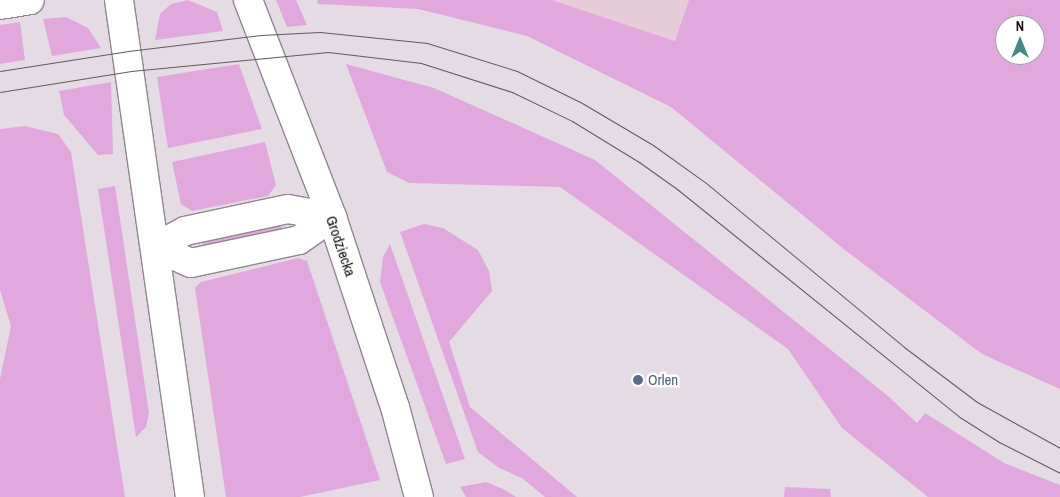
<!DOCTYPE html>
<style>
body{margin:0}
#map{position:relative;width:1060px;height:497px;overflow:hidden;background:#e5dbe4;font-family:"Archivo Narrow",sans-serif}
div>[style]{position:absolute}
[style*='--x']{left:calc(var(--x)*1px);top:calc(var(--y)*1px);width:calc(var(--w)*1px);rotate:calc(var(--a)*1deg)}
.commercial>*{inset:0;background:#e4cdd9}
.green>*{inset:0;background:#e1a8de}
.roads{filter:drop-shadow(1px 0 #8f868f) drop-shadow(-1px 0 #8f868f) drop-shadow(0 1px #8f868f) drop-shadow(0 -1px #8f868f)}
.secondary>*{height:28px;margin:-14px;padding:0 14px;transform-origin:14px;border-radius:14px;background:#fff}
.tram>*{height:1px;margin:-0.5px;padding:0 0.5px;transform-origin:0.5px;border-radius:0.5px;background:#605a5f}
.dots>*{width:14px;height:14px;translate:-50% -50%;box-sizing:border-box;border:2px solid #fff;border-radius:50%}
span{translate:-50% -50%;white-space:nowrap;text-align:center;line-height:1.15;-webkit-text-stroke:5px #fff;paint-order:stroke}
.street-label{font-size:15px;color:#120f12}
.service-label{font-size:15px;color:#4e5e75}
.left{translate:0 -50%;text-align:left}
.north{position:absolute;left:995px;top:15px;width:50px;height:50px;box-sizing:border-box;background:#fff;border:1px solid #a09fa0;border-radius:50%;rotate:0deg;font-size:14px;font-weight:700;line-height:20px;text-align:center;color:#120f12}
.north::after{content:'';display:block;margin:auto;width:18px;height:22px;background:#438982;clip-path:polygon(50% 0,100% 100%,50% 72%,0 100%)}
</style>
<div id="map">
<div class="commercial">
<div style="clip-path:polygon(552px 0,689px 0,675px 41px)"></div>
</div>
<div class="green">
<div style="clip-path:polygon(188px 0,217px 12px,223px 31px,155px 40px,160px 14px,171px 4px)"></div>
<div style="clip-path:polygon(276px 0,296px 0,307px 25px,287px 27px)"></div>
<div style="clip-path:polygon(evenodd,317px 0,552px 0,675px 41px,689px 0,1060px 0,1060px 389px,982px 354px,845px 250px,671px 107px,527px 36px,418px 9px,318px 4px,317px 0,1005px 25px,1035px 25px,1035px 55px,1005px 55px,1005px 25px)"></div>
<div style="clip-path:polygon(66px 17px,88px 28px,101px 48px,52px 56px,43px 19px)"></div>
<div style="clip-path:polygon(20px 22px,25px 60px,0 64px,0 25px)"></div>
<div style="clip-path:polygon(239px 64px,262px 129px,168px 148px,157px 77px)"></div>
<div style="clip-path:polygon(346px 64px,434px 88px,595px 160px,888px 396px,917px 423px,925px 413px,1004px 463px,1060px 485px,1060px 497px,928px 497px,842px 428px,788px 349px,560px 187px,409px 183px,387px 172px)"></div>
<div style="clip-path:polygon(111px 82px,113px 154px,98px 155px,64px 115px,59px 91px)"></div>
<div style="clip-path:polygon(25px 126px,58px 134px,71px 152px,125px 497px,0 497px,0 379px,11px 326px,0 290px,0 129px)"></div>
<div style="clip-path:polygon(265px 142px,276px 185px,268px 196px,192px 211px,181px 204px,172px 162px)"></div>
<div style="clip-path:polygon(115px 186px,149px 413px,146px 427px,136px 437px,98px 189px)"></div>
<div style="clip-path:polygon(275px 224px,281px 225px,282px 230px,202px 247px,203px 239px)"></div>
<div style="clip-path:polygon(424px 224px,443px 228px,478px 250px,489px 271px,492px 291px,449px 342px,470px 407px,577px 497px,545px 497px,522px 478px,499px 468px,478px 452px,400px 232px)"></div>
<div style="clip-path:polygon(390px 244px,465px 459px,446px 464px,380px 282px,383px 257px)"></div>
<div style="clip-path:polygon(298px 258px,307px 261px,380px 480px,300px 497px,226px 497px,195px 288px,201px 282px)"></div>
<div style="clip-path:polygon(486px 482px,503px 489px,516px 497px,466px 497px,460px 487px)"></div>
<div style="clip-path:polygon(785px 487px,830px 489px,831px 497px,784px 497px)"></div>
</div>
<div class="roads">
<div class="secondary">
<div style="--x:119;--y:0;--w:502;--a:81.87"></div>
<div style="--x:248;--y:0;--w:233;--a:68.8"></div>
<div style="--x:332;--y:217;--w:200;--a:71.7"></div>
<div style="--x:395;--y:407;--w:93;--a:75.1"></div>
<div style="--x:0;--y:5;--w:30;--a:-9"></div>
<div style="--x:155;--y:247;--w:39;--a:24"></div>
<div style="--x:191;--y:263;--w:110;--a:-12"></div>
<div style="--x:299;--y:240;--w:40;--a:-34.9"></div>
<div style="--x:155;--y:247;--w:34;--a:-28"></div>
<div style="--x:185;--y:231;--w:105;--a:-12.1"></div>
<div style="--x:288;--y:209;--w:45;--a:10.3"></div>
</div>
</div>
<div class="tram">
<div style="--x:0;--y:71;--w:130;--a:-8.9"></div>
<div style="--x:128;--y:51;--w:134;--a:-6.9"></div>
<div style="--x:261;--y:35;--w:59;--a:-2.9"></div>
<div style="--x:320;--y:32;--w:108;--a:5.9"></div>
<div style="--x:427;--y:43;--w:94;--a:17.3"></div>
<div style="--x:517;--y:71;--w:72;--a:26.2"></div>
<div style="--x:582;--y:103;--w:82;--a:30.6"></div>
<div style="--x:653;--y:145;--w:65;--a:35.6"></div>
<div style="--x:706;--y:183;--w:257;--a:39.6"></div>
<div style="--x:904;--y:347;--w:91;--a:37"></div>
<div style="--x:977;--y:402;--w:95;--a:29"></div>
<div style="--x:0;--y:92;--w:133;--a:-9.1"></div>
<div style="--x:131;--y:71;--w:198;--a:-5.5"></div>
<div style="--x:328;--y:52;--w:94;--a:6.7"></div>
<div style="--x:421;--y:63;--w:96;--a:17.7"></div>
<div style="--x:512;--y:92;--w:67;--a:25.8"></div>
<div style="--x:572;--y:121;--w:79;--a:31.5"></div>
<div style="--x:639;--y:162;--w:47;--a:35.4"></div>
<div style="--x:677;--y:189;--w:361;--a:38.9"></div>
<div style="--x:958;--y:416;--w:49;--a:32.4"></div>
<div style="--x:999;--y:442;--w:68;--a:26.9"></div>
</div>
<div class="dots">
<div style="left:638px;top:380px;background:#5c6f8a"></div>
</div>
<div class="street-label">
<span style="left:341px;top:246px;rotate:71deg">Grodziecka</span>
</div>
<div class="service-label">
<span class="left" style="left:648px;top:380px">Orlen</span>
</div>
<div class="north">N</div>
</div>
